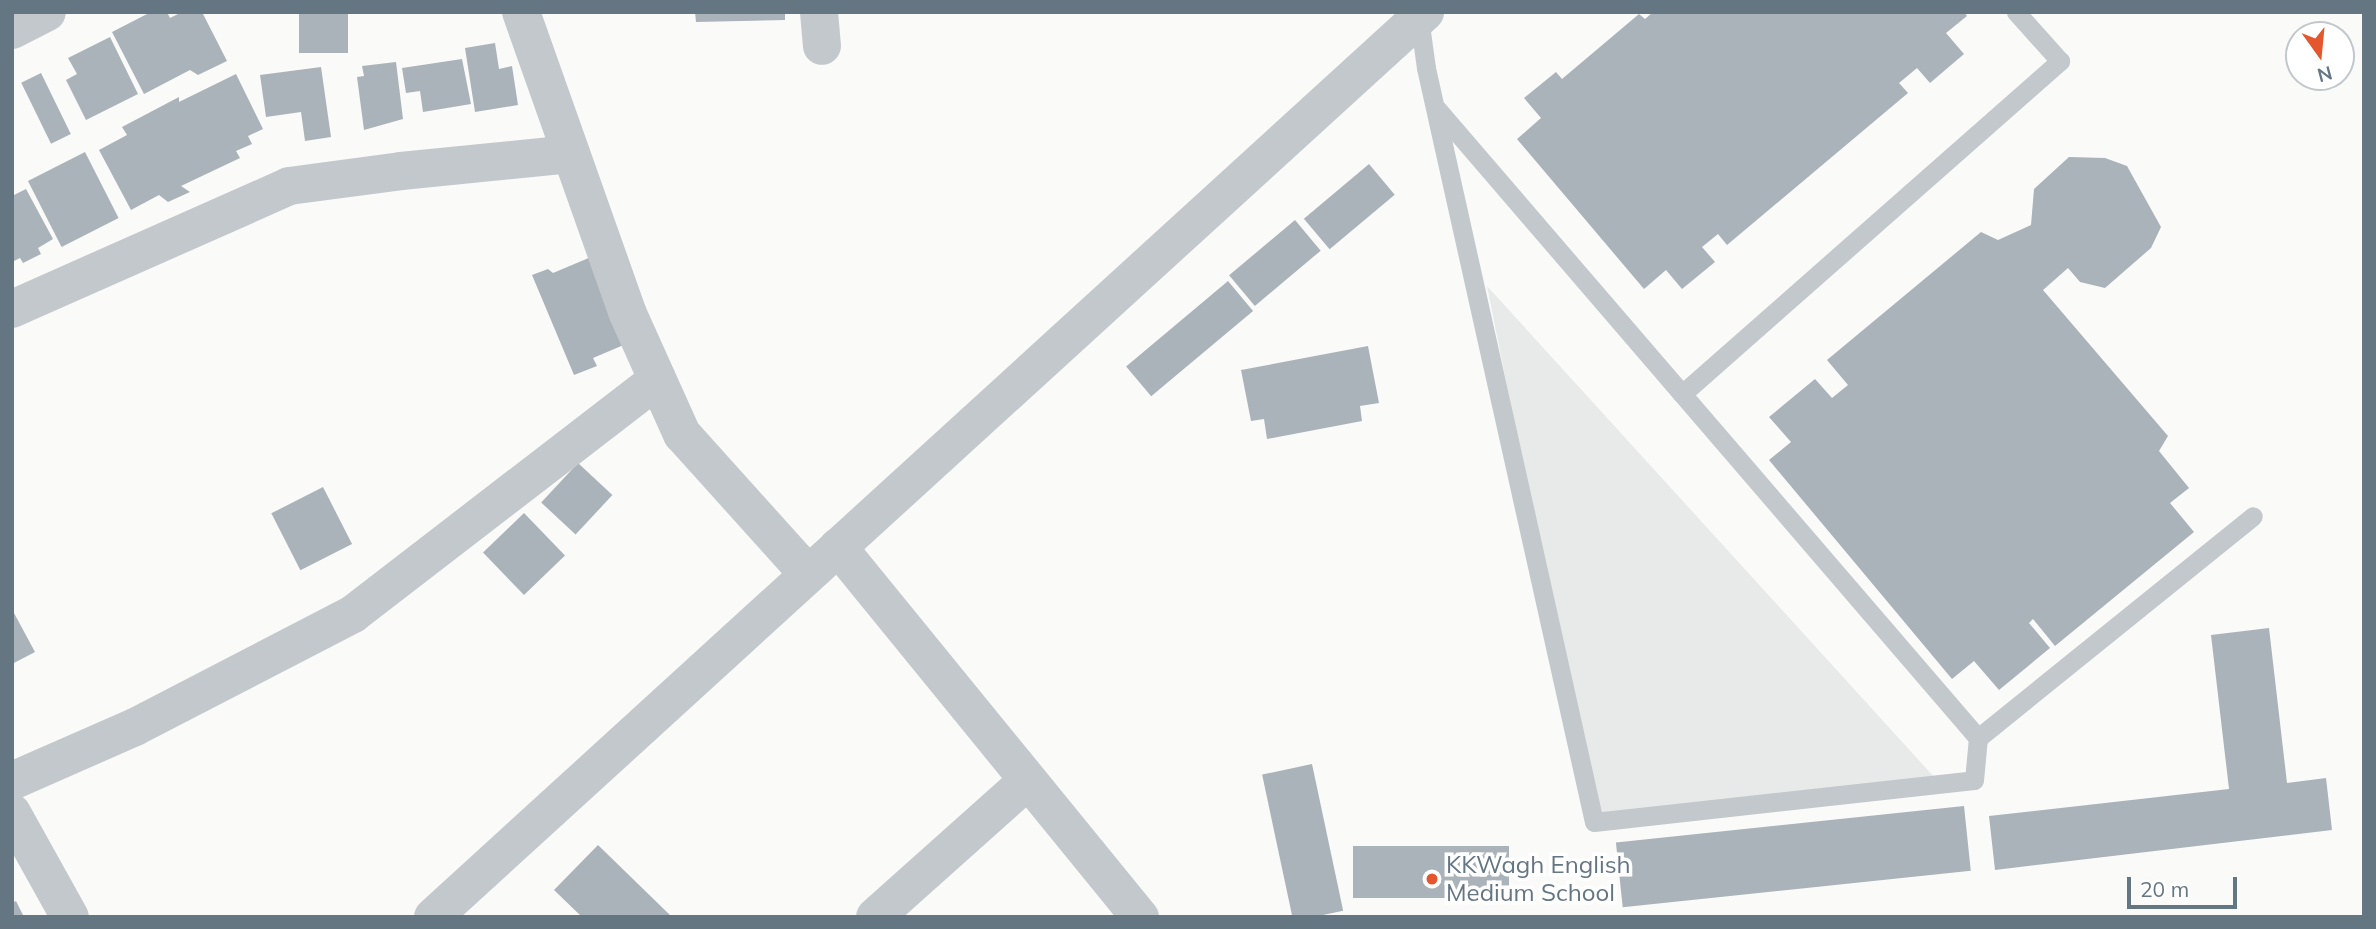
<!DOCTYPE html>
<style>
body{margin:0}
#map{position:relative;width:2376px;height:929px;overflow:hidden;background:#fafaf8;font-family:Mulish,sans-serif}
div>[style]{position:absolute}
[style*='--x']{left:calc(var(--x)*1px);top:calc(var(--y)*1px);width:calc(var(--w)*1px);rotate:calc(var(--a)*1deg)}
.built>*{inset:0;background:#e8e9e9}
.building>*{inset:0;background:#aab3b9;transform-origin:0 0}
.service>*{height:19px;margin:-9.5px;padding:0 9.5px;transform-origin:9.5px;border-radius:9.5px;background:#c3c8cc}
.minor>*{height:38px;margin:-19px;padding:0 19px;transform-origin:19px;border-radius:19px;background:#c3c8cc}
.tertiary>*{height:38px;margin:-19px;padding:0 19px;transform-origin:19px;border-radius:19px;background:#c3c8cc}
.dots>*{width:19px;height:19px;translate:-50% -50%;box-sizing:border-box;border:4px solid #fff;border-radius:50%}
span{translate:-50% -50%;white-space:nowrap;text-align:center;line-height:1.15;-webkit-text-stroke:7px #fff;paint-order:stroke}
.poi-label{font-size:24px;color:#657683}
.left{translate:0 -50%;text-align:left}
.frame{position:absolute;inset:0;border:14px solid #657683;pointer-events:none}
.north{position:absolute;left:2285px;top:21px;width:70px;height:70px;box-sizing:border-box;background:#fff;border:2px solid #c1c8cd;border-radius:50%;rotate:165deg;font-size:19px;font-weight:700;line-height:28px;text-align:center;color:#657683}
.north::after{content:'';display:block;margin:auto;width:24px;height:32px;background:#e4572e;clip-path:polygon(50% 0,100% 100%,50% 72%,0 100%)}
.scale{position:absolute;left:2127px;top:877px;width:110px;height:32px;box-sizing:border-box;border:4px solid #657683;border-top:0;padding-left:9px;font-size:21px;line-height:24px;white-space:nowrap;color:#657683;-webkit-text-stroke:5px #fff;paint-order:stroke}
</style>
<div id="map">
<div class="built">
<div style="clip-path:polygon(1487px 286px,1945px 789px,1594px 822px)"></div>
</div>
<div class="building">
<div style="clip-path:polygon(151px 12px,167px 12px,170px 18px,182px 12px,202px 12px,227px 61px,198px 75px,190px 70px,144px 94px,112px 32px)"></div>
<div style="left:299px;top:12px;width:49px;height:41px"></div>
<div style="clip-path:polygon(695px 12px,785px 12px,785px 20px,696px 22px)"></div>
<div style="clip-path:polygon(1653px 12px,1964px 12px,1967px 16px,1946px 33px,1964px 54px,1930px 83px,1917px 68px,1899px 83px,1908px 93px,1727px 245px,1718px 234px,1702px 247px,1715px 262px,1682px 289px,1666px 270px,1644px 289px,1517px 139px,1541px 118px,1524px 98px,1556px 72px,1562px 79px,1639px 14px,1645px 19px)"></div>
<div style="clip-path:polygon(110px 37px,138px 94px,86px 120px,66px 80px,77px 74px,68px 58px)"></div>
<div style="clip-path:polygon(495px 43px,499px 69px,512px 66px,518px 105px,475px 112px,465px 48px)"></div>
<div style="clip-path:polygon(462px 59px,471px 104px,423px 112px,420px 91px,406px 93px,402px 68px)"></div>
<div style="clip-path:polygon(396px 62px,403px 119px,364px 130px,357px 77px,364px 76px,362px 66px)"></div>
<div style="clip-path:polygon(321px 67px,331px 137px,305px 141px,301px 112px,266px 117px,260px 75px)"></div>
<div style="left:41px;top:73px;width:68px;height:22px;rotate:64deg"></div>
<div style="clip-path:polygon(236px 74px,263px 129px,248px 136px,252px 144px,236px 151px,240px 158px,181px 186px,190px 192px,168px 202px,159px 195px,131px 210px,99px 150px,127px 135px,122px 127px,179px 97px,179px 102px)"></div>
<div style="left:85px;top:152px;width:74px;height:64px;rotate:63deg"></div>
<div style="clip-path:polygon(2069px 157px,2105px 158px,2127px 166px,2161px 227px,2151px 248px,2105px 288px,2080px 282px,2068px 268px,2043px 290px,2168px 436px,2159px 451px,2189px 488px,2170px 503px,2194px 532px,2055px 646px,2033px 619px,2029px 623px,2050px 648px,1999px 690px,1974px 661px,1952px 679px,1769px 460px,1791px 442px,1769px 417px,1815px 379px,1832px 398px,1848px 385px,1827px 360px,1981px 232px,1998px 240px,2031px 225px,2034px 189px)"></div>
<div style="left:1369px;top:164px;width:40px;height:85px;rotate:50deg"></div>
<div style="clip-path:polygon(26px 189px,53px 239px,38px 248px,41px 254px,23px 263px,20px 258px,12px 262px,12px 196px)"></div>
<div style="left:1295px;top:220px;width:40px;height:86px;rotate:50deg"></div>
<div style="clip-path:polygon(591px 257px,626px 344px,593px 358px,597px 366px,574px 375px,532px 275px,548px 269px,553px 273px)"></div>
<div style="left:1228px;top:281px;width:39px;height:133px;rotate:50deg"></div>
<div style="clip-path:polygon(1368px 346px,1379px 403px,1360px 406px,1362px 421px,1267px 439px,1264px 419px,1251px 421px,1241px 370px)"></div>
<div style="left:578px;top:463px;width:47px;height:54px;rotate:43deg"></div>
<div style="left:323px;top:487px;width:64px;height:58px;rotate:63deg"></div>
<div style="left:524px;top:513px;width:59px;height:57px;rotate:46deg"></div>
<div style="clip-path:polygon(14px 613px,35px 652px,12px 664px,12px 614px)"></div>
<div style="clip-path:polygon(2269px 628px,2287px 783px,2326px 778px,2332px 830px,1995px 870px,1989px 816px,2229px 789px,2211px 635px)"></div>
<div style="left:1312px;top:764px;width:150px;height:51px;rotate:78deg"></div>
<div style="left:1964px;top:806px;width:65px;height:350px;rotate:84deg"></div>
<div style="clip-path:polygon(598px 845px,672px 917px,582px 917px,554px 890px)"></div>
<div style="left:1509px;top:846px;width:52px;height:156px;rotate:90deg"></div>
<div style="clip-path:polygon(16px 901px,24px 917px,12px 917px,12px 903px)"></div>
</div>
<div class="service">
<div style="--x:1419;--y:17;--w:51;--a:82.2"></div>
<div style="--x:1426;--y:68;--w:772;--a:77.44"></div>
<div style="--x:1594;--y:822;--w:382;--a:-6.3"></div>
<div style="--x:1974;--y:780;--w:42;--a:-84.6"></div>
<div style="--x:1978;--y:738;--w:353;--a:-38.9"></div>
<div style="--x:1437;--y:109;--w:830;--a:49.3"></div>
<div style="--x:1682;--y:394;--w:504;--a:-41.38"></div>
<div style="--x:2060;--y:61;--w:66;--a:-131.9"></div>
</div>
<div class="minor">
<div style="--x:521;--y:12;--w:320;--a:70.5"></div>
<div style="--x:628;--y:314;--w:132;--a:65.8"></div>
<div style="--x:682;--y:434;--w:188;--a:48"></div>
<div style="--x:819;--y:12;--w:34;--a:85"></div>
<div style="--x:12;--y:30;--w:39;--a:-27"></div>
<div style="--x:12;--y:309;--w:303;--a:-23.9"></div>
<div style="--x:289;--y:186;--w:113;--a:-7.6"></div>
<div style="--x:401;--y:171;--w:171;--a:-5.7"></div>
<div style="--x:838;--y:547;--w:478;--a:50.8"></div>
<div style="--x:12;--y:781;--w:134;--a:-23.7"></div>
<div style="--x:135;--y:727;--w:246;--a:-27.4"></div>
<div style="--x:353;--y:614;--w:384;--a:-37.6"></div>
<div style="--x:12;--y:813;--w:119;--a:60.9"></div>
<div style="--x:875;--y:917;--w:205;--a:-41.8"></div>
</div>
<div class="tertiary">
<div style="--x:433;--y:917;--w:1343;--a:-42.37"></div>
</div>
<div class="dots">
<div style="left:1432px;top:879px;background:#e4572e"></div>
</div>
<div class="poi-label">
<span class="left" style="left:1446px;top:879px">KKWagh English<br>Medium School</span>
</div>
<div class="frame"></div>
<div class="north">N</div>
<div class="scale">20 m</div>
</div>
